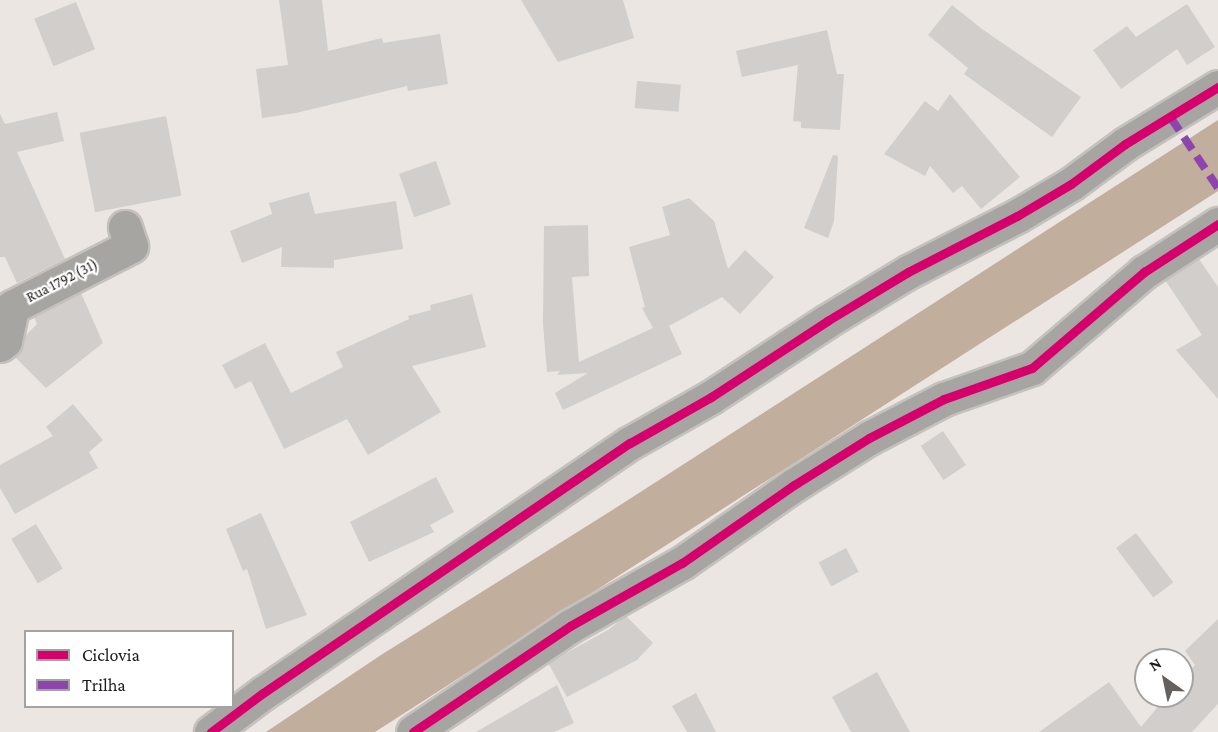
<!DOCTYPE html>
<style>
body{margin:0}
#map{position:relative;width:1218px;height:732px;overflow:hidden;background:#ebe6e1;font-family:"Crimson Pro",serif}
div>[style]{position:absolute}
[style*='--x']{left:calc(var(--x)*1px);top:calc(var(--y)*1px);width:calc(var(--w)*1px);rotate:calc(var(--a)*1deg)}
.water>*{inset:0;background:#c2ae9c}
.building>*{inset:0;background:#d2cecb;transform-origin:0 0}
.roads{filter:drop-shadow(2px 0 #c5c1bd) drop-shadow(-2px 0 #c5c1bd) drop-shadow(0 2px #c5c1bd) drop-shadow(0 -2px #c5c1bd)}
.minor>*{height:33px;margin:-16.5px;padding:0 16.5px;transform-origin:16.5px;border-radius:16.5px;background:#a6a5a2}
.quiet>*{height:8px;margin-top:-4px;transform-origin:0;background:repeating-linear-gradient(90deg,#8e44ad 0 15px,transparent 0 23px)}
.cycleway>*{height:9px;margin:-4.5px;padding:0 4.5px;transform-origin:4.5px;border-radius:4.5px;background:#d6006c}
span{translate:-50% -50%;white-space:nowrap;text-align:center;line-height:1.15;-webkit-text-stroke:4.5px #fff;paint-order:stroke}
.street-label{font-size:15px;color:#1d1a17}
.legend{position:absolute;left:24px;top:630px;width:210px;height:78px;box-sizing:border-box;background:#fff;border:2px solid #a5a3a2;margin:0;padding:8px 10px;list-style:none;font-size:18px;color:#1d1a17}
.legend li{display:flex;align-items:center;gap:12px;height:30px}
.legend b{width:30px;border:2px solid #a5a3a2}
.north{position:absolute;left:1134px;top:648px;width:60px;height:60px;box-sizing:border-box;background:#fff;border:2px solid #a5a3a2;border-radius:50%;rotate:327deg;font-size:16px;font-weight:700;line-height:24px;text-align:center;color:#1d1a17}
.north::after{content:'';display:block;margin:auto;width:21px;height:27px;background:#65615e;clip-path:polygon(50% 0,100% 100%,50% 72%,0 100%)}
</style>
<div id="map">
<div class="water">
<div style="clip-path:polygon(1218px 120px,1218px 191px,375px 732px,266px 732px,381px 655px,614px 509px)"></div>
</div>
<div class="building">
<div style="clip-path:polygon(279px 0,322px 0,328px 51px,382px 38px,383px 43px,440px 34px,448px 84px,408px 91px,407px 86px,296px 113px,262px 118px,256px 69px,288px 65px)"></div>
<div style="clip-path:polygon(521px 0,623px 0,634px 38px,558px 62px)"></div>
<div style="left:76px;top:2px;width:51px;height:45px;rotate:68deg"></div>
<div style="clip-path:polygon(1187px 4px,1215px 47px,1187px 65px,1177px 49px,1121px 89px,1093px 50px,1127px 26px,1136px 37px)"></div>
<div style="clip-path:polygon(952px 5px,982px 29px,1081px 97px,1052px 137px,964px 74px,968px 68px,928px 35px)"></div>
<div style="clip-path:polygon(827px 30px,837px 74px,844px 74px,840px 130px,801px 128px,801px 122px,793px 121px,798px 65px,742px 77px,736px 51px)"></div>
<div style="left:637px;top:81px;width:44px;height:27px;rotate:5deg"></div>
<div style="clip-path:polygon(950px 94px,1020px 177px,981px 209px,962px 186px,953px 193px,930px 166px,925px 176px,884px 154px,925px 101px,938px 111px)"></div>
<div style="clip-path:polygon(57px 112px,64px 141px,17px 152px,65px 259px,17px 283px,5px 257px,0 257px,0 114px,5px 124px)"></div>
<div style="left:166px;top:116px;width:81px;height:88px;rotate:79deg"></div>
<div style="clip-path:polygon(833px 155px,838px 156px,834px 221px,828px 238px,804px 228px)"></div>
<div style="left:436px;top:161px;width:46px;height:39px;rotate:71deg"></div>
<div style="clip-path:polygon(309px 192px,315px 214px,396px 201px,403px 249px,334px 260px,334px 268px,281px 267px,282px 247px,242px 263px,230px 231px,272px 214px,269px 203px)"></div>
<div style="clip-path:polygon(689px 198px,714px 221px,728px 269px,745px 250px,774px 277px,740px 314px,722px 297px,669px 326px,682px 354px,563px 410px,555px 393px,588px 373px,557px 375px,560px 371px,547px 372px,543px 324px,544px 226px,588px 225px,589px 276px,572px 277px,579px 362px,653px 328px,642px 308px,645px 307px,629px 247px,670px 235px,662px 207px)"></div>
<div style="clip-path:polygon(1199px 259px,1218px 287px,1218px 399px,1176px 350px,1202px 335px,1165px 280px)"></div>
<div style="clip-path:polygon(81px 293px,103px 343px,46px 388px,15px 357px,23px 345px,25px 336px,37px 324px,34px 317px)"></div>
<div style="clip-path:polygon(472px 294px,486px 347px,412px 366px,441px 412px,368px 455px,347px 419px,284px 449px,251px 381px,235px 389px,222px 365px,265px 343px,291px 393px,343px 367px,336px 352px,409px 319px,408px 316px,431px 310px,430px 305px)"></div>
<div style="clip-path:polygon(73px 404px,103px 440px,89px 452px,98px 468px,15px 514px,0 488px,0 465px,53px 436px,46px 427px)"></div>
<div style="left:943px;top:431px;width:41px;height:27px;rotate:56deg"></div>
<div style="clip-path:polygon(436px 477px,454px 512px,430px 525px,434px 532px,369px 562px,350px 522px)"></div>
<div style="clip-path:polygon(261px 513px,307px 615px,266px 629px,247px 569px,243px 571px,226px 529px)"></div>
<div style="left:36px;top:524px;width:52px;height:29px;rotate:59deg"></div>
<div style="left:1136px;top:533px;width:62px;height:25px;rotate:53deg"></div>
<div style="left:846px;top:548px;width:27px;height:31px;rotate:62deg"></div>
<div style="clip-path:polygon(626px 616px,653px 643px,637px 660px,567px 697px,548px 663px,608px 630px)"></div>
<div style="clip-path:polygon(1218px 619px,1218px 704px,1192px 732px,1039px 732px,1109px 682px,1141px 727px,1167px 696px,1182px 696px,1182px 679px,1195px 665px,1185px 651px)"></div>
<div style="clip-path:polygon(877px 672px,910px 732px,851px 732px,832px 697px)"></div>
<div style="clip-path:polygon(557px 685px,574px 723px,554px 732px,476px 732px)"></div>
<div style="clip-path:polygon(696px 693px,716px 732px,687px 732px,672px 706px)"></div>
</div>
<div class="roads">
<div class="minor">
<div style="--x:0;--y:345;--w:6;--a:-39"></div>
<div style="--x:5;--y:341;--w:35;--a:-78"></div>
<div style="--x:12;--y:307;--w:134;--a:-27.1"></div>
<div style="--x:131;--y:246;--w:20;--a:-108"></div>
<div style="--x:211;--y:732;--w:65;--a:-36.9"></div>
<div style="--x:263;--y:693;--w:444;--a:-34.3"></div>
<div style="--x:630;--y:443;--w:93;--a:-29.6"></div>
<div style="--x:711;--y:397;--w:139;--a:-33.2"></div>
<div style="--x:827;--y:321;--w:95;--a:-31.2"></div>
<div style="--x:908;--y:272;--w:123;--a:-27.2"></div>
<div style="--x:1017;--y:216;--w:63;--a:-30.7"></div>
<div style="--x:1071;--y:184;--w:67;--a:-36.5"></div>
<div style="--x:1125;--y:144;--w:109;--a:-31.5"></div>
<div style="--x:413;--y:732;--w:189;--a:-34"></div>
<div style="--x:570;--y:626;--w:129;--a:-29.4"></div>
<div style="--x:682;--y:563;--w:136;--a:-34.9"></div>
<div style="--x:794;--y:485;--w:89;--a:-32.1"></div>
<div style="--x:869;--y:438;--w:85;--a:-27.5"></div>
<div style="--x:944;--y:399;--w:93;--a:-19.4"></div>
<div style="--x:1032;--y:368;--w:148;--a:-40.6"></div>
<div style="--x:1144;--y:272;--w:88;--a:-33"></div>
</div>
</div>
<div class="quiet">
<div style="--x:1171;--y:118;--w:84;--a:56.1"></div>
</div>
<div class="cycleway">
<div style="--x:211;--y:732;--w:65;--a:-36.9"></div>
<div style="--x:263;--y:693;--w:444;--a:-34.3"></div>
<div style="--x:630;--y:443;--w:93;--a:-29.6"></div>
<div style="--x:711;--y:397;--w:139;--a:-33.2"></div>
<div style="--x:827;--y:321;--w:95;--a:-31.2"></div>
<div style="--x:908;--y:272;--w:123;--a:-27.2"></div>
<div style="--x:1017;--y:216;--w:63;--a:-30.7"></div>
<div style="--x:1071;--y:184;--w:67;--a:-36.5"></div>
<div style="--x:1125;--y:144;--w:109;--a:-31.5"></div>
<div style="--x:413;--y:732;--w:189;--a:-34"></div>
<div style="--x:570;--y:626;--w:129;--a:-29.4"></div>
<div style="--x:682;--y:563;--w:136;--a:-34.9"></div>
<div style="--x:794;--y:485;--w:89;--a:-32.1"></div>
<div style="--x:869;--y:438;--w:85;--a:-27.5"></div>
<div style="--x:944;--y:399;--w:93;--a:-19.4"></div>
<div style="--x:1032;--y:368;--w:148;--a:-40.6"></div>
<div style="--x:1144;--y:272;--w:88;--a:-33"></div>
</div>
<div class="street-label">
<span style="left:62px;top:281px;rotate:-27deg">Rua 1792 (31)</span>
</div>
<ul class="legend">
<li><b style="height:8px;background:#d6006c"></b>Ciclovia</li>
<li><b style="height:8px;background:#8e44ad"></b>Trilha</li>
</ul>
<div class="north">N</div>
</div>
